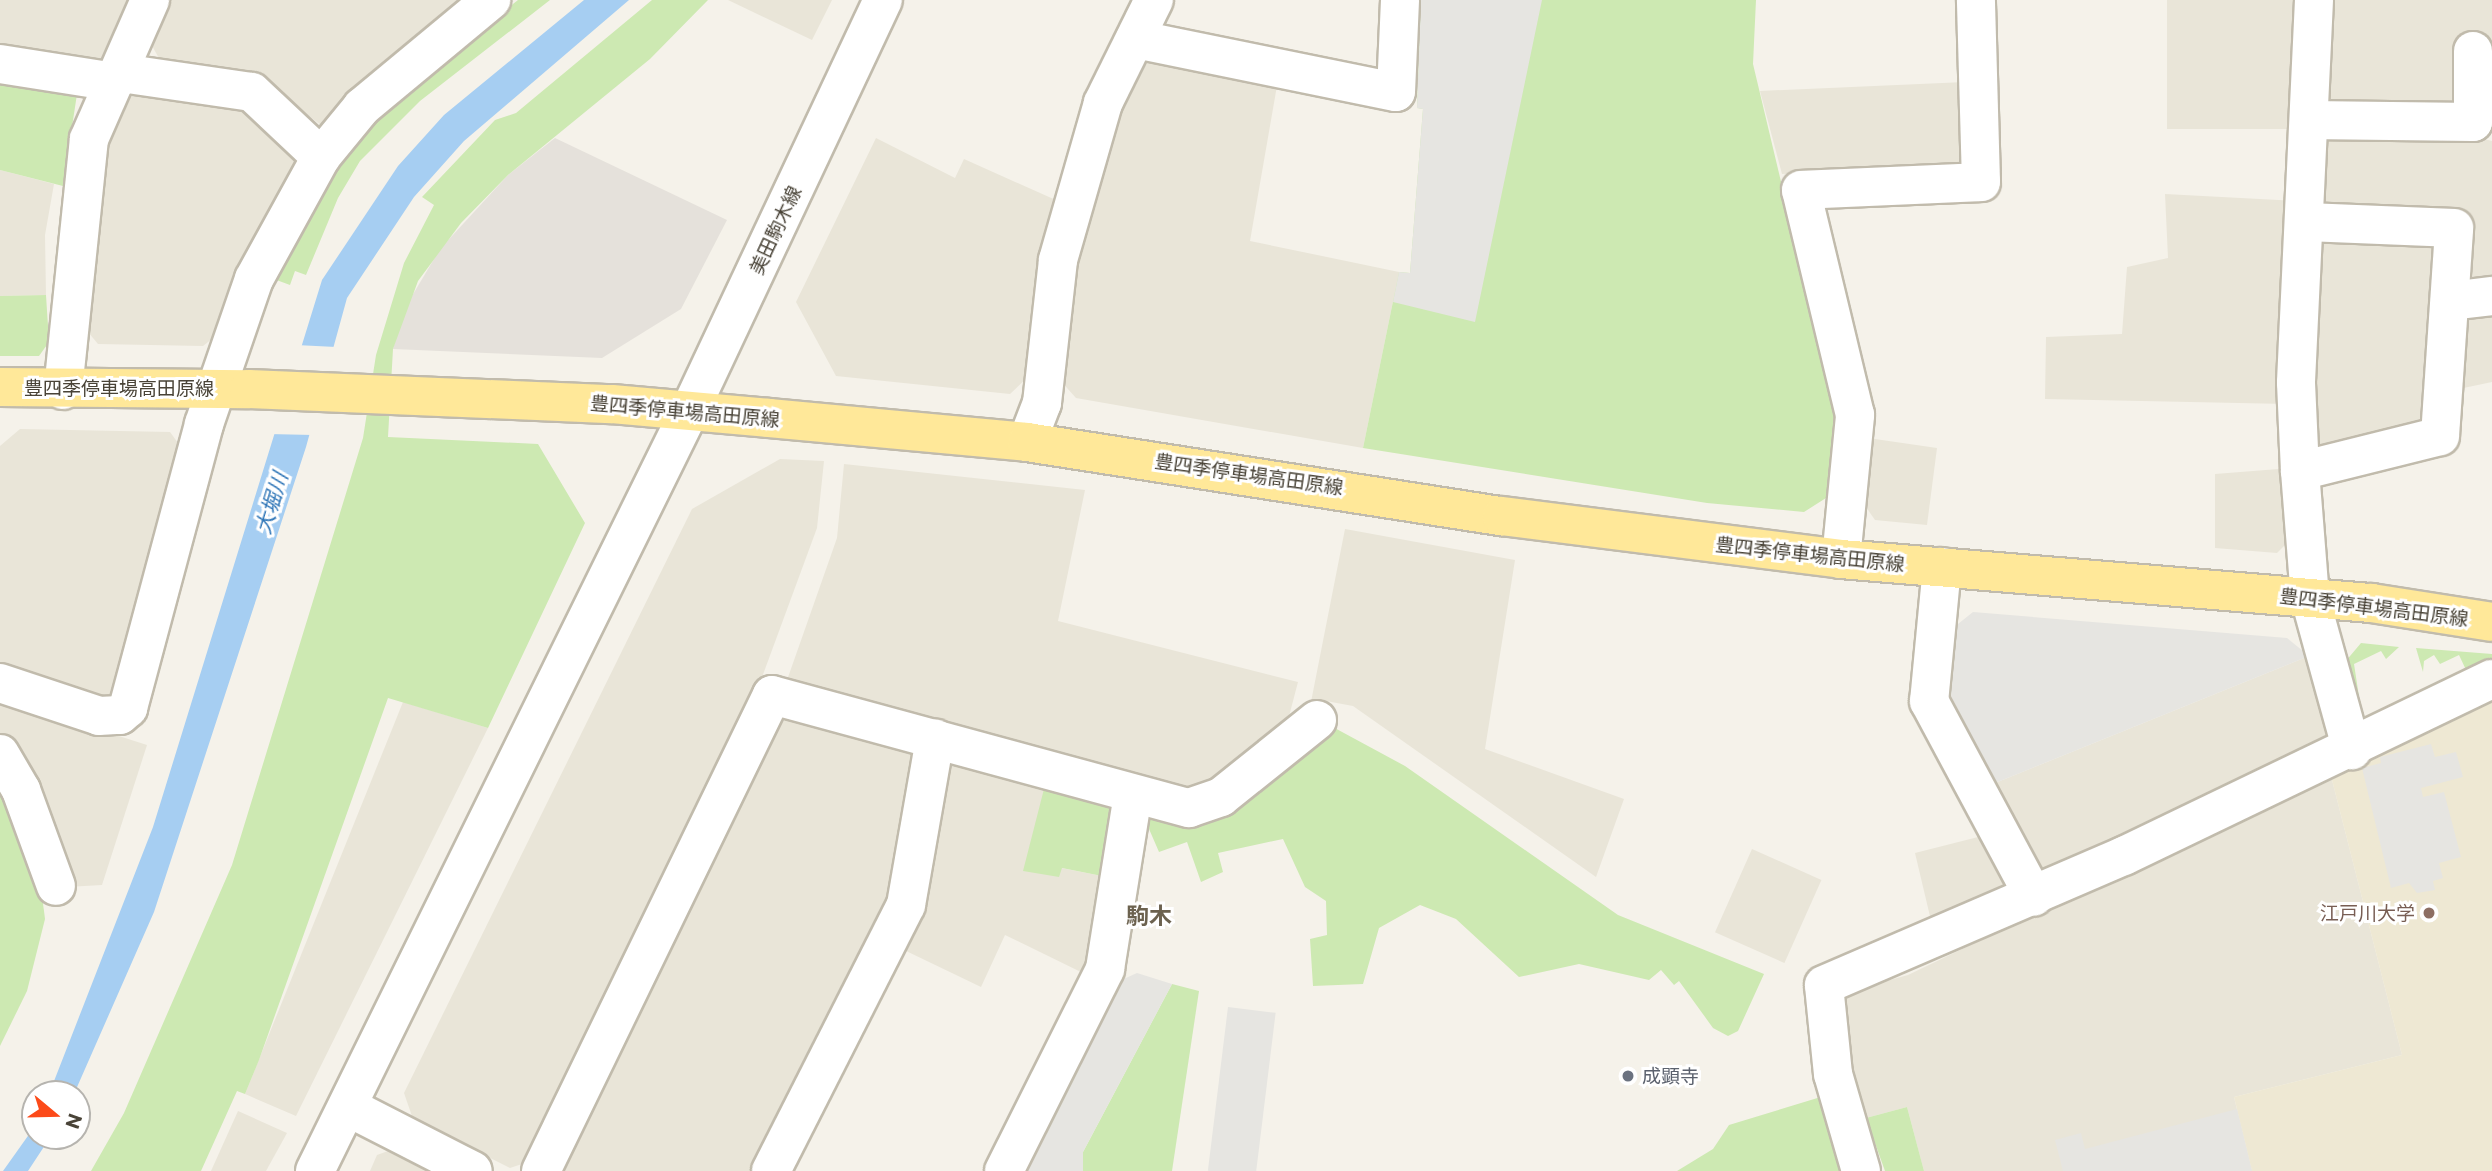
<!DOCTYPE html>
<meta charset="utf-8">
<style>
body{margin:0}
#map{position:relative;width:2492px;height:1171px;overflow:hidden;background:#f5f2ea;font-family:Commissioner,"Noto Sans JP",sans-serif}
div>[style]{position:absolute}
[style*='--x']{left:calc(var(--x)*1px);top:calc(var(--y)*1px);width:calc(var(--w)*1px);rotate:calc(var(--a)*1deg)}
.residential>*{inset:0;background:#e9e5d8;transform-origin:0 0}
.industrial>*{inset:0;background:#e5e1db}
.education>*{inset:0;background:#eee8d3}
.green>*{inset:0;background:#cde9b2}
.parking>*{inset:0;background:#e6e5e1;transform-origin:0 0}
.water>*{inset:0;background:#a6cef2}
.pier>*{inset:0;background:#f5f2ea}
.roads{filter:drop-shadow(2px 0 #c1bbac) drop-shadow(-2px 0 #c1bbac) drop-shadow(0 2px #c1bbac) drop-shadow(0 -2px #c1bbac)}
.minor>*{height:38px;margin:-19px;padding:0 19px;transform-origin:19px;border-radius:19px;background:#fff}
.major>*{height:38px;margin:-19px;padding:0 19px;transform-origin:19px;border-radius:19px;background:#ffe899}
.dots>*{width:19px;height:19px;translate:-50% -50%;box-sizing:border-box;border:4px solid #fff;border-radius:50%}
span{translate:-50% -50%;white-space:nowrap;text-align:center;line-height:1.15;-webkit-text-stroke:6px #fff;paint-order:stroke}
.street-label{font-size:19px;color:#494337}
.education-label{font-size:19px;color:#785e54}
.right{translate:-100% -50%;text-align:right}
.worship-label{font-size:19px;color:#5b616d}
.left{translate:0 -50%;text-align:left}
.water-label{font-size:21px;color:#2e75b7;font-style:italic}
.quarter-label{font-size:23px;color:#6c624f;font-weight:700}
.north{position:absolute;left:21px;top:1080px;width:70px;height:70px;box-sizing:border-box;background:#fff;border:2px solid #b6b4af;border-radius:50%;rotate:109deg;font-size:19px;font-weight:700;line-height:28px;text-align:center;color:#494337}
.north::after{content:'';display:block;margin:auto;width:24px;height:32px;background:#fc4a19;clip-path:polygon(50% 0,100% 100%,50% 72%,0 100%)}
</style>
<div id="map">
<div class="residential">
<div style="clip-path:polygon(0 0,131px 0,99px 68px,0 51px)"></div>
<div style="clip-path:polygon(169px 0,472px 0,322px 126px,258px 76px,160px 60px,151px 44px)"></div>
<div style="clip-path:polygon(728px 0,832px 0,812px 40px)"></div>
<div style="left:2167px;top:0;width:137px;height:129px"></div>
<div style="clip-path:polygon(2326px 0,2492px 0,2492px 45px,2465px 45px,2466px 104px,2331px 111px,2319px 99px)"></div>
<div style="clip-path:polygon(1156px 55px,1278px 80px,1250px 241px,1399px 272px,1363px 448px,1076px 398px,1059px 379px,1071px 267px,1118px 110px,1141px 64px)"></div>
<div style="clip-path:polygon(1965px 82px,1968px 155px,1958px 166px,1782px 174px,1760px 91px)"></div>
<div style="clip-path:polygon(136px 89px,237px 105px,304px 164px,222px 331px,203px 346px,98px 344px,83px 326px,102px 142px,122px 97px)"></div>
<div style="clip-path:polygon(2451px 131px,2492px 141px,2492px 287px,2469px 290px,2464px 215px,2326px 209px,2315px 196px,2318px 139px)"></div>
<div style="clip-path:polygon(876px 138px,955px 178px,964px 159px,1058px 201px,1030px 375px,1010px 394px,836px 376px,796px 302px)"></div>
<div style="clip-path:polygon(0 170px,54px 184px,45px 235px,46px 295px,0 296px)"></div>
<div style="clip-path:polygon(2165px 194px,2295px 201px,2287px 404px,2045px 399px,2046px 337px,2122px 334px,2127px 267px,2168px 258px)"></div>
<div style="clip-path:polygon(2435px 238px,2430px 421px,2321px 455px,2309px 447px,2313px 242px)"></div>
<div style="clip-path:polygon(2492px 307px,2492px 382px,2454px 390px,2459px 320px)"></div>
<div style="clip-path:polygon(20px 429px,170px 432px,186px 454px,118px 690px,106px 702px,0 664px,0 446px)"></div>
<div style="clip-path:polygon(1868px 438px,1937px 448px,1927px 525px,1875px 520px,1859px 497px)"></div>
<div style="clip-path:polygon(780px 459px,824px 461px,817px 528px,761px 680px,687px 843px,525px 1163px,510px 1168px,413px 1119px,404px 1093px,692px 509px)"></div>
<div style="clip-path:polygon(844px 464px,1085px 490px,1058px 621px,1298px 682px,1287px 724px,1217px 780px,1188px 788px,786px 683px,837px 538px)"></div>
<div style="clip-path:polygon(2291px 468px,2295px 535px,2277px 553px,2215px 548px,2215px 474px)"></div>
<div style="clip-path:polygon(1345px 529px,1515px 560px,1485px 749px,1624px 799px,1596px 877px,1353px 706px,1326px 701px,1310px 707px)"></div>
<div style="clip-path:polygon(2309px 656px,2332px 733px,2328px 748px,2051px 874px,2037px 870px,1995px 783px)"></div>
<div style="clip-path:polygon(0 698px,147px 745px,102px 885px,67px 887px,0 736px)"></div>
<div style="clip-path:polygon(403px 702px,488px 728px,296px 1116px,245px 1094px)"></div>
<div style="clip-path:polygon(792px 717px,906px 747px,915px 759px,893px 895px,753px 1171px,557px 1171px,776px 724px)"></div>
<div style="clip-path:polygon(958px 760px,1045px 785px,1061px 868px,1107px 877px,1087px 975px,1005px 935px,981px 987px,902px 949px,945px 770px)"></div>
<div style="clip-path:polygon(2330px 772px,2402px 1055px,2234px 1097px,2252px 1171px,1924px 1171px,1907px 1107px,1866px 1118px,1849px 1064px,1840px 1006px,1850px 991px,1908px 975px)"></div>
<div style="clip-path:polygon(1986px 835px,2008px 882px,2004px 895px,1933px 929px,1915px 853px)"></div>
<div style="left:1752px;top:849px;width:76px;height:91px;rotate:24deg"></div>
<div style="clip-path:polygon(238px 1111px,287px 1133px,266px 1171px,211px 1171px)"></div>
<div style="clip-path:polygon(402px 1146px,449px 1171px,370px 1171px,377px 1155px)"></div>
</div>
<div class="industrial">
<div style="clip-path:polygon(555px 138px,727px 220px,681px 309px,602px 358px,393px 349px,403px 311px,440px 249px,508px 175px)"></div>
</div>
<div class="education">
<div style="clip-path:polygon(2492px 692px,2492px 1171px,2252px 1171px,2234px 1097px,2402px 1055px,2330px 772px)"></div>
</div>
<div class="green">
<div style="clip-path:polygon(518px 0,550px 0,420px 101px,360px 161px,338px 198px,306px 275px,295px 271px,290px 285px,271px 278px,289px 236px,347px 152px,412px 86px)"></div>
<div style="clip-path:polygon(652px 0,708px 0,650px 59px,508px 175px,461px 223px,418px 281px,393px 349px,388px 437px,538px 444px,585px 523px,488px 728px,388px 698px,259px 1060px,245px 1094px,237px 1091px,201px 1171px,91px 1171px,124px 1113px,232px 865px,363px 438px,376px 355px,404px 263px,434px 205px,422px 197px,495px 120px,516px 113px)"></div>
<div style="clip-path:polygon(1421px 0,1756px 0,1753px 64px,1838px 421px,1826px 498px,1804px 512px,1707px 503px,1363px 448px,1399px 272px,1410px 273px,1423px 109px,1417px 108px)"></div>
<div style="clip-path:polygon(0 78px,77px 94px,63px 186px,0 170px)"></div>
<div style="clip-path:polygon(46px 295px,49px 342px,39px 356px,0 356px,0 296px)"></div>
<div style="clip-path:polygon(2361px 643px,2399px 647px,2386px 659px,2381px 651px,2354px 664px,2364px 729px,2345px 662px)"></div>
<div style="clip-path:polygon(2416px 648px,2492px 654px,2492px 666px,2467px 672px,2459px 655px,2440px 664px,2434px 655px,2424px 661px,2423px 672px)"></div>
<div style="clip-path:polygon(1331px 726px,1405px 766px,1618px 915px,1764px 974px,1738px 1031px,1728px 1036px,1713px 1028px,1679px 981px,1674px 985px,1661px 970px,1649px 980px,1579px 964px,1519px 977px,1456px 919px,1420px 905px,1379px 928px,1363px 984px,1313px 986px,1310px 939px,1327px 935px,1326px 901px,1305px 887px,1283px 839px,1218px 853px,1223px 872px,1201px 882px,1187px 842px,1159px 852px,1146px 822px)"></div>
<div style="clip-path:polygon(0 782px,40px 880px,45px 919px,27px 991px,0 1046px)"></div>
<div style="clip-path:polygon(1045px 785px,1109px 800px,1116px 812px,1107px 877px,1062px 868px,1059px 877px,1023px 871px)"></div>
<div style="clip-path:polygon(1172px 984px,1199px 991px,1172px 1171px,1083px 1171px,1083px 1152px)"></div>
<div style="clip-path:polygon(1824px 1096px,1852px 1171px,1677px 1171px,1713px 1149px,1729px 1125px)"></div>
<div style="clip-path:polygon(1907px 1107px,1924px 1171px,1885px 1171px,1866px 1118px)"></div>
</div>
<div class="parking">
<div style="clip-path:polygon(1421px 0,1542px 0,1475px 322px,1393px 302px,1399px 272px,1410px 273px,1423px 109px,1417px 108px)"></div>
<div style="clip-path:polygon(1973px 612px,2287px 638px,2309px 656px,1995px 783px,1949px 692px,1953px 628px)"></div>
<div style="clip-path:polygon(2431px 744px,2435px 757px,2456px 752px,2463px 777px,2421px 788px,2423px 797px,2444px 792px,2461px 857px,2439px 863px,2443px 878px,2433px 881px,2435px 890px,2417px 893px,2409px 883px,2391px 888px,2362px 768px,2381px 763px,2380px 757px)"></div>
<div style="clip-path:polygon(1137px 973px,1172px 984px,1083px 1152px,1083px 1171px,1021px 1171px,1117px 982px)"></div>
<div style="left:1228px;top:1007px;width:48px;height:165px;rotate:7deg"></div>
<div style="clip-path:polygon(2237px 1109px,2252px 1171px,2063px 1171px,2055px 1140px,2081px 1133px,2085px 1149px)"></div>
</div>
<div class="water">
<div style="clip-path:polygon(584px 0,629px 0,464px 141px,414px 197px,347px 298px,306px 447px,154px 912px,74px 1094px,49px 1094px,153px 827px,322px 280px,398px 166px,444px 115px)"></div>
<div style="clip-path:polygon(35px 1126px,35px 1136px,51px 1136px,28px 1171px,3px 1171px)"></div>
</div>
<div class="pier">
<div style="clip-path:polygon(296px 345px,336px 347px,313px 435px,268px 434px)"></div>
</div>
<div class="roads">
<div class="minor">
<div style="--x:2314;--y:0;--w:383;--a:92.7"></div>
<div style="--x:2296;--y:383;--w:88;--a:87.4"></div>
<div style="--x:2300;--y:471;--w:127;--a:85.5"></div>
<div style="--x:2310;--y:598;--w:158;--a:74.6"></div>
<div style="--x:1135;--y:39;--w:266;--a:11.5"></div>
<div style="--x:1396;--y:92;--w:92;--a:-87.5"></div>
<div style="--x:0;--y:64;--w:116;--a:8.9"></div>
<div style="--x:121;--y:73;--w:132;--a:8.3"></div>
<div style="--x:252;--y:92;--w:95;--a:43.3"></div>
<div style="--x:2309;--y:120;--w:164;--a:0.7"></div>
<div style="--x:2473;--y:122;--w:71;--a:-90"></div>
<div style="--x:2450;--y:301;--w:42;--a:-6.8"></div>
<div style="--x:63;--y:390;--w:252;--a:-84.1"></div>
<div style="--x:89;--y:139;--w:152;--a:-66.3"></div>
<div style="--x:1027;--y:442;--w:42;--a:-69"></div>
<div style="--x:1042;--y:403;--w:144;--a:-83.6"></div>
<div style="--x:1058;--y:260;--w:163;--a:-74"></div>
<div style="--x:1103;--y:103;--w:115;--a:-63.7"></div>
<div style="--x:2300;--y:471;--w:144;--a:-14"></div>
<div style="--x:2440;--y:436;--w:208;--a:-86.1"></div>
<div style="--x:2454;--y:228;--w:147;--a:-177.7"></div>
<div style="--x:1841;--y:559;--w:145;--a:-84.4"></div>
<div style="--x:1855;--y:415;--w:231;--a:-103.5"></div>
<div style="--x:1801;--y:190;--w:180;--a:-2.5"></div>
<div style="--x:1981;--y:182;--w:182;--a:-91.6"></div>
<div style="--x:1942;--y:567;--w:135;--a:95.5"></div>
<div style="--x:1929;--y:701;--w:222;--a:61.8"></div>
<div style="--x:0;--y:683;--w:104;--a:18.4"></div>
<div style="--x:99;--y:716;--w:21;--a:-3"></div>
<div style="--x:120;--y:715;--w:11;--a:-41"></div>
<div style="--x:128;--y:708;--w:294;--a:-75"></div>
<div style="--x:204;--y:424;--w:153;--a:-71"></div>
<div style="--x:254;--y:279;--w:139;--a:-61.2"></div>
<div style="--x:321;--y:157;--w:65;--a:-50.6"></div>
<div style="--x:362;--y:107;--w:168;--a:-39.7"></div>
<div style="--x:0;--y:754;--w:42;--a:59.7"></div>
<div style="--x:21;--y:790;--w:102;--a:70"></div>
<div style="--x:348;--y:1107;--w:140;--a:27.1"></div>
<div style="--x:315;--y:1171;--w:848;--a:-63.77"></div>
<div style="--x:690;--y:410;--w:453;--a:-64.8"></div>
<div style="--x:541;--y:1171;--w:529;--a:-64.11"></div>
<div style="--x:772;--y:695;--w:432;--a:15.2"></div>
<div style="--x:1189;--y:808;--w:34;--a:-19"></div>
<div style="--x:1221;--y:797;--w:123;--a:-38.7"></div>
<div style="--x:771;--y:1171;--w:298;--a:-63.1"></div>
<div style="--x:906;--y:905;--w:169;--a:-80.1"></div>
<div style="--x:1004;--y:1171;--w:226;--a:-63.4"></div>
<div style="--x:1105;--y:969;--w:177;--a:-80.9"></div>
<div style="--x:1861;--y:1171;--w:101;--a:-106.1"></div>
<div style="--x:1833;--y:1074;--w:89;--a:-95.8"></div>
<div style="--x:1824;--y:985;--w:327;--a:-23.3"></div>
<div style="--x:2124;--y:856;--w:408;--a:-25.7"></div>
</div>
<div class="major">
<div style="--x:0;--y:387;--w:249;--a:0.5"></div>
<div style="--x:249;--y:389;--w:363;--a:2.4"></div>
<div style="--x:612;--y:404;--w:158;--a:5.1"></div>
<div style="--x:769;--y:418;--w:259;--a:5.3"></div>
<div style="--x:1027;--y:442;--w:481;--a:8.9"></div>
<div style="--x:1502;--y:516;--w:342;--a:7.2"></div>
<div style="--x:1841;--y:559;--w:532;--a:4.75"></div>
<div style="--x:2371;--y:603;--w:122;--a:8.9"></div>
</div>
</div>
<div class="dots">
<div style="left:2429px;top:913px;background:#8d6e63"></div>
<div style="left:1628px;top:1076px;background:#6b7280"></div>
</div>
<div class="street-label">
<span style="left:775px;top:230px;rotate:-65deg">美田駒木線</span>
<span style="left:119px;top:388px">豊四季停車場高田原線</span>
<span style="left:685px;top:411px;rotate:5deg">豊四季停車場高田原線</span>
<span style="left:1249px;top:474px;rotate:8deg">豊四季停車場高田原線</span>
<span style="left:1810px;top:554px;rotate:6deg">豊四季停車場高田原線</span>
<span style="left:2374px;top:607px;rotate:7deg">豊四季停車場高田原線</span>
</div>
<div class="education-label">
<span class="right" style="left:2415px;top:913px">江戸川大学</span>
</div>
<div class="worship-label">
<span class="left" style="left:1642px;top:1076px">成顕寺</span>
</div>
<div class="water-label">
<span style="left:271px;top:503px;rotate:-73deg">大堀川</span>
</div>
<div class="quarter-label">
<span style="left:1149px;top:915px">駒木</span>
</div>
<div class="north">N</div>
</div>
